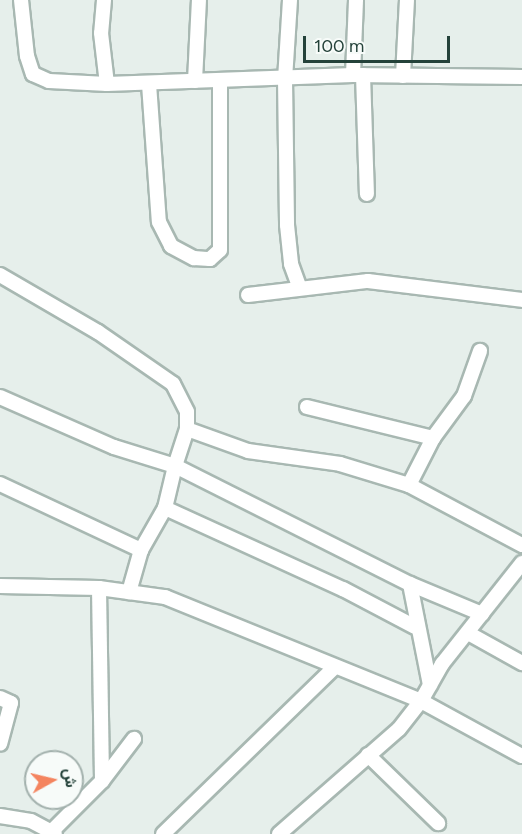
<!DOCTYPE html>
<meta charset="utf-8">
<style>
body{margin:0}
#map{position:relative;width:522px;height:834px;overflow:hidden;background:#e6efeb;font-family:Figtree,Vazirmatn,sans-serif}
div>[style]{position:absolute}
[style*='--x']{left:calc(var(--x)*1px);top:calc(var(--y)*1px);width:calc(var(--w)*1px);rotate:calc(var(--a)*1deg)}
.roads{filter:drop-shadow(2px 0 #a8b8b2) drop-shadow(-2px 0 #a8b8b2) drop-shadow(0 2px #a8b8b2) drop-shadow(0 -2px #a8b8b2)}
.minor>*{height:14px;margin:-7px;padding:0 7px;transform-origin:7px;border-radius:7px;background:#fff}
span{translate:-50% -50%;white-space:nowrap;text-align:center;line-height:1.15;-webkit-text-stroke:4.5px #f7fbf9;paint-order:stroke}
.north{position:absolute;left:24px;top:750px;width:60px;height:60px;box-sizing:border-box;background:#f7fbf9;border:2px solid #a3b1ad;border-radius:50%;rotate:82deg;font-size:16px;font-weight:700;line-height:24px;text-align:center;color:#24423a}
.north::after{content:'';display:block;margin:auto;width:21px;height:27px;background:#f4845f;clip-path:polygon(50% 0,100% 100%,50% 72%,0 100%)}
.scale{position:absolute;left:303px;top:36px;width:147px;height:27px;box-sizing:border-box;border:3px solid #24423a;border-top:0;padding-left:8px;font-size:18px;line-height:21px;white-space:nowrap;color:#24423a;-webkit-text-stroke:4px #f7fbf9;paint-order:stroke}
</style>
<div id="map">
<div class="roads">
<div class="minor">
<div style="--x:21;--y:0;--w:56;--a:83.9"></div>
<div style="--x:27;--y:56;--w:19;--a:72"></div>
<div style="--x:33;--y:74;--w:17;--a:24"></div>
<div style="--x:49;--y:81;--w:58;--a:3"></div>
<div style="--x:107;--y:84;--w:246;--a:-2.1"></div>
<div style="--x:353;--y:75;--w:169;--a:0.7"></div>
<div style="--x:104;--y:0;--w:33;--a:95"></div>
<div style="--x:101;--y:33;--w:51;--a:83.3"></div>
<div style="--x:290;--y:0;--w:79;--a:93.6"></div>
<div style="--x:285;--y:79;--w:146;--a:89.2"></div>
<div style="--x:287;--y:225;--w:39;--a:84"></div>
<div style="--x:291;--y:264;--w:23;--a:70"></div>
<div style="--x:353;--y:75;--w:75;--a:-87.7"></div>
<div style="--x:363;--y:75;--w:119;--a:88.1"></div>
<div style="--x:403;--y:76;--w:76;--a:-87"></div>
<div style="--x:195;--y:81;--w:81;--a:-87.2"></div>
<div style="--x:149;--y:84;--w:138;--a:85.9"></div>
<div style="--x:159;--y:222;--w:27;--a:63"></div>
<div style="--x:171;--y:246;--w:26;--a:28"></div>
<div style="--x:194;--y:258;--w:16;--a:4"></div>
<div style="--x:210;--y:259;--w:13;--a:-42"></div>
<div style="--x:220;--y:250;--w:168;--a:-90"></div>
<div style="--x:0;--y:275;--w:113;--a:30.2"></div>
<div style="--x:98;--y:332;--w:91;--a:34.7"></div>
<div style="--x:173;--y:384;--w:31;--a:63"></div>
<div style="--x:187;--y:412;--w:17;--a:90"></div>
<div style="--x:187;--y:429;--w:39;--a:108"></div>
<div style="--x:175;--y:466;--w:263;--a:26.7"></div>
<div style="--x:410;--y:584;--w:103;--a:78.8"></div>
<div style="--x:248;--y:295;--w:121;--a:-6.7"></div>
<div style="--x:368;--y:281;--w:155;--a:7"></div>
<div style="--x:0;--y:397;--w:124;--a:23.7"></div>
<div style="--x:114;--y:447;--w:64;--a:17.3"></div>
<div style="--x:175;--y:466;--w:43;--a:103.4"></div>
<div style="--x:165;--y:508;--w:48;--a:119.7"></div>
<div style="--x:141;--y:550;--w:44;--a:105.9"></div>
<div style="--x:307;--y:407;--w:130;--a:13.8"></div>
<div style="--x:187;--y:429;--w:65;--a:19.8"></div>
<div style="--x:248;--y:451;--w:93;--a:8"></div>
<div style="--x:340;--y:464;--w:72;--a:16.9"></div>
<div style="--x:409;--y:485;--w:128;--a:28"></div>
<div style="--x:0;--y:484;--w:156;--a:25.1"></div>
<div style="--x:409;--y:485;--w:53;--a:-62.9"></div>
<div style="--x:433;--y:438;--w:52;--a:-53.6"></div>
<div style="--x:464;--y:396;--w:48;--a:-70.4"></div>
<div style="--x:165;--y:508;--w:196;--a:24.5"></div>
<div style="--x:343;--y:589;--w:81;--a:27.8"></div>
<div style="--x:410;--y:584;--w:78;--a:22.6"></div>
<div style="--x:0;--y:586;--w:99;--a:1.2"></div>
<div style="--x:99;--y:588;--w:67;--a:7.8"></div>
<div style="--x:165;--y:597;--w:276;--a:22.1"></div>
<div style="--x:421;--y:701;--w:115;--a:28.6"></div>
<div style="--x:99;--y:588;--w:193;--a:89.1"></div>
<div style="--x:468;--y:633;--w:62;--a:29.1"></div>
<div style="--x:0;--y:698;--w:12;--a:24"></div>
<div style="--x:11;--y:703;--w:42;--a:105"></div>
<div style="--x:368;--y:755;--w:98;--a:44.2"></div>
<div style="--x:0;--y:816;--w:31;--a:9"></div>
<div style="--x:31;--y:821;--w:27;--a:28"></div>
<div style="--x:52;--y:831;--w:71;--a:-45"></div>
<div style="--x:102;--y:781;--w:53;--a:-52.7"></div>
<div style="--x:163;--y:834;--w:240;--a:-44.2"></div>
<div style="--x:279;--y:834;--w:159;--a:-41.2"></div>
<div style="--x:399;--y:729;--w:36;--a:-52"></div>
<div style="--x:421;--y:701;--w:43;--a:-60.4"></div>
<div style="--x:442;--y:664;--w:129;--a:-51.6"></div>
</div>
</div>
<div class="north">ش</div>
<div class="scale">100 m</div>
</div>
